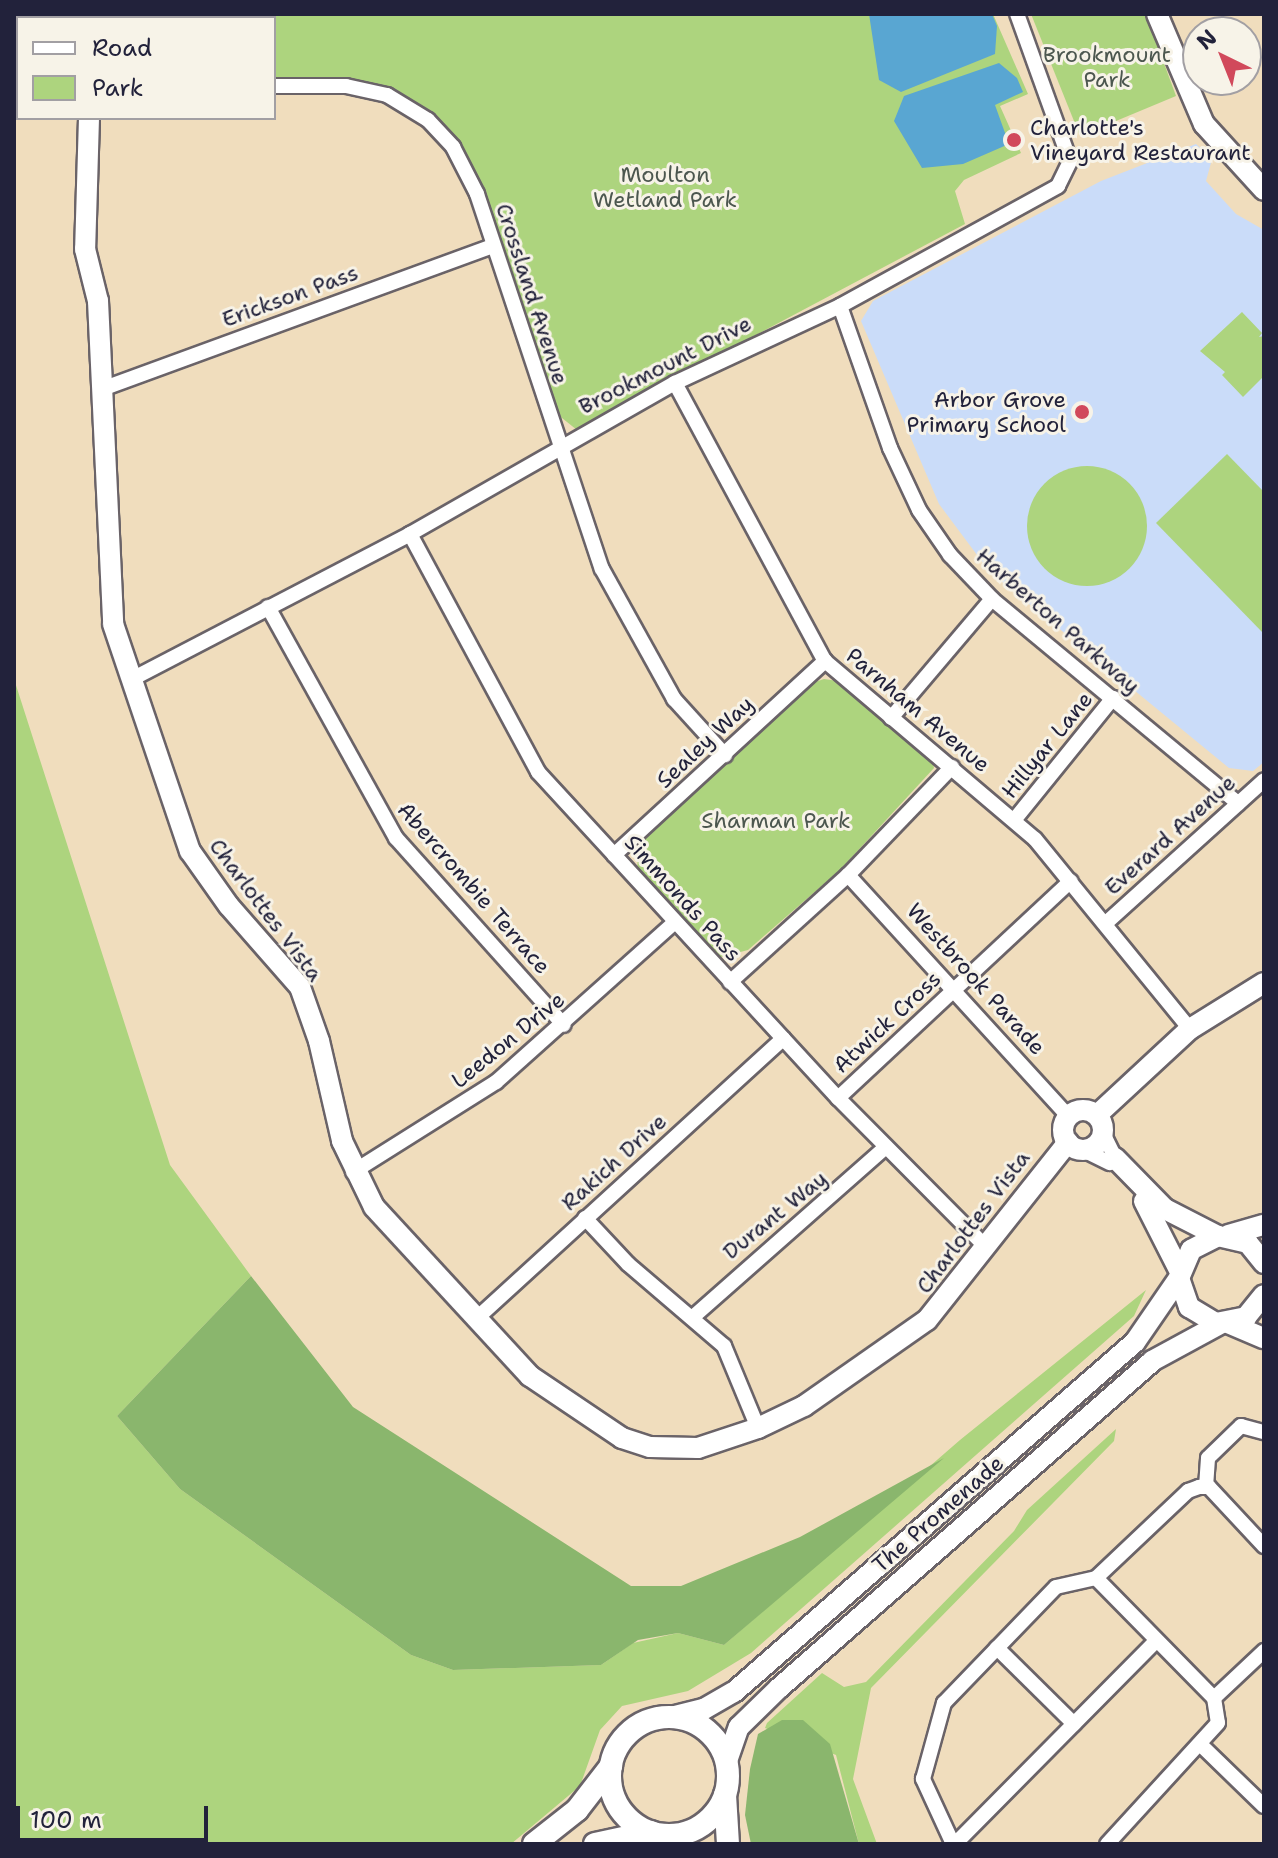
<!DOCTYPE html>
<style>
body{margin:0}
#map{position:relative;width:1278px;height:1858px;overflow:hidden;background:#f0ddbd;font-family:"Shantell Sans",sans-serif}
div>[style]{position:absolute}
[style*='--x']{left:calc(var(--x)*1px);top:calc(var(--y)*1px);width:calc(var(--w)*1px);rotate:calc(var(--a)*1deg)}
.built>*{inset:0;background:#cadcf9}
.green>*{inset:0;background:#add47e}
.round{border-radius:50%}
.forest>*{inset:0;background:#8ab66d}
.water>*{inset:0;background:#59a6d2}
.roads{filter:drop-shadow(2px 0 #6a6368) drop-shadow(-2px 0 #6a6368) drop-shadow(0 2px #6a6368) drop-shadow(0 -2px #6a6368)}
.street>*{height:14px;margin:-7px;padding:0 7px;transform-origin:7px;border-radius:7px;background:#fff}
.secondary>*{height:20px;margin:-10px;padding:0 10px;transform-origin:10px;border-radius:10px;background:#fff}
.secondary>.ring{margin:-10px;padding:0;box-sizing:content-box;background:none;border:20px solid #fff;border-radius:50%}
.primary>*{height:22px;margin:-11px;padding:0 11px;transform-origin:11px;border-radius:11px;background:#fff}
.primary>.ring{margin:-11px;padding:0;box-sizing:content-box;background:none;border:22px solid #fff;border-radius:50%}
.dots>*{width:22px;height:22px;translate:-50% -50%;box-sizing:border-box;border:4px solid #f7f3e8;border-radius:50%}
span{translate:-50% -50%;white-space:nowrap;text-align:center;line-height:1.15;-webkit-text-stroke:6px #f7f3e8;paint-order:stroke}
.park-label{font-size:22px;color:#4c574f}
.poi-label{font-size:22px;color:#22223b}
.left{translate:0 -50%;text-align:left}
.right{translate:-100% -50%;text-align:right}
.street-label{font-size:22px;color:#22223b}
.frame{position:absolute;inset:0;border:16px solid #22223b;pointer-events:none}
.legend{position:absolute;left:16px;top:16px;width:260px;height:104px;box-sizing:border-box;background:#f7f3e8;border:2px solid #a29fa3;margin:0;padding:10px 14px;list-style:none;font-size:24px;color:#22223b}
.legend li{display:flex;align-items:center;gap:16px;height:40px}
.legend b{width:40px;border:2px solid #a29fa3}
.north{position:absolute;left:1182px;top:16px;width:80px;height:80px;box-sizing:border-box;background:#f7f3e8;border:2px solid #a29fa3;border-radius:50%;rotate:317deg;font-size:22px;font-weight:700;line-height:32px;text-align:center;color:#22223b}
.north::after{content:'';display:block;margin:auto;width:28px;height:36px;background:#d1495b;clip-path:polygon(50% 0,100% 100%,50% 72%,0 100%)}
.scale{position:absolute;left:16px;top:1806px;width:192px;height:36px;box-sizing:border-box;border:4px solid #22223b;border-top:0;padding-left:10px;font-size:24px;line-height:28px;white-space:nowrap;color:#22223b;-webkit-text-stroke:6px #f7f3e8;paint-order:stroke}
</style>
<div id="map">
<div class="built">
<div style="clip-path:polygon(1196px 144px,1212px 159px,1206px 181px,1236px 214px,1264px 230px,1264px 762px,1253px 771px,1229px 768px,989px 571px,939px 504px,861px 321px,873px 301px,1101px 181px)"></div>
</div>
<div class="green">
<div style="clip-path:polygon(119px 14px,993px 14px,1028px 94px,1000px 106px,1021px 153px,964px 180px,955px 191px,965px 224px,577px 430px,557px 414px,484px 190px,452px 134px,407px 97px,350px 79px,274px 77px,274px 18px,117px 18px)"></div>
<div style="clip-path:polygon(1031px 14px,1146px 14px,1176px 96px,1080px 136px)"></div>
<div style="clip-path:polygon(1242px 312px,1262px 333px,1259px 337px,1264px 336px,1264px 376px,1243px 397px,1222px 375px,1225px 372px,1200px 351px)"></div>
<div style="clip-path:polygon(1227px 454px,1264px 492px,1264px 634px,1156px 523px)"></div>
<div class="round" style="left:1027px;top:466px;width:120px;height:120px"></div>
<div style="clip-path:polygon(14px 679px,170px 1165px,251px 1276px,117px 1416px,180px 1489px,411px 1655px,453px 1670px,601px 1665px,633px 1643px,678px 1633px,724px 1645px,960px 1440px,1146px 1290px,1134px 1316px,751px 1653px,688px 1691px,622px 1706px,600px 1730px,580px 1786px,511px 1844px,14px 1844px)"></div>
<div style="clip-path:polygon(824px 679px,838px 681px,932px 758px,934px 768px,840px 870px,748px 950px,721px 957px,637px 871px,639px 841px,812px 683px)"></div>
<div style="clip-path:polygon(1116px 1429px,1114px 1441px,871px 1688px,853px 1779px,877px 1844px,859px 1844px,836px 1755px,765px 1728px,767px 1723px,822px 1673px,844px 1687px,866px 1682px,1014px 1531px,1027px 1510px)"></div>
</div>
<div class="forest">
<div style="clip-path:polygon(251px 1276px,353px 1407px,631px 1586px,681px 1586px,800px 1537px,944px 1458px,724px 1645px,678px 1633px,638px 1640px,601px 1665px,453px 1670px,411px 1655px,180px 1489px,117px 1416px)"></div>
<div style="clip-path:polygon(782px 1720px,803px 1720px,830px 1744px,859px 1844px,751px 1844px,745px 1815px,750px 1769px,758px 1734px)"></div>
</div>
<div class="water">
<div style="clip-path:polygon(869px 14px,992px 14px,997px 26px,995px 54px,901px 92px,879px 80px)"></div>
<div style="clip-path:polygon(999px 63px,1017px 78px,1023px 92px,995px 105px,1009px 144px,963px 164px,922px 168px,894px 121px,904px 96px)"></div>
</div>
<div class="roads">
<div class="street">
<div style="--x:274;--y:86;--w:72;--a:0"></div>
<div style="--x:346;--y:86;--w:42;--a:12.4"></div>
<div style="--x:387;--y:95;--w:48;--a:31.4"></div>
<div style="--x:428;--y:120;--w:37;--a:47"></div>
<div style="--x:453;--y:147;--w:53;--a:62.9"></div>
<div style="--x:477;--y:194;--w:395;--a:71.6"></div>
<div style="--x:602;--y:569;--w:149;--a:61"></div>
<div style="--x:674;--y:699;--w:76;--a:47.7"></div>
<div style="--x:840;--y:306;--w:151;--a:70.6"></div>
<div style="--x:890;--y:448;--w:68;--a:64.9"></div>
<div style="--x:919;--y:510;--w:55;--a:55.4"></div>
<div style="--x:950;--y:555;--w:61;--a:46.3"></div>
<div style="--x:992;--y:599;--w:320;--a:39.7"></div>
<div style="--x:675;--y:383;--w:316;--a:61.7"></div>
<div style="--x:825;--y:661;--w:275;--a:40.3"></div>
<div style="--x:1035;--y:839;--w:245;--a:50.8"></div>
<div style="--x:102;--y:389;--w:416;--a:-20.1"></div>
<div style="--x:410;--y:534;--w:270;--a:61.7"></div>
<div style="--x:538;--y:772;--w:443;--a:47.4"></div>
<div style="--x:838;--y:1098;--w:210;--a:45.2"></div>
<div style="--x:268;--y:607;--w:264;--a:61"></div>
<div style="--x:396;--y:838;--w:251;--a:48.1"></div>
<div style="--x:132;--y:679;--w:314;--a:-27.5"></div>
<div style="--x:410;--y:534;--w:305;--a:-29.7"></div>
<div style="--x:675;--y:383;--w:182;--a:-25"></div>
<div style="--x:840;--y:306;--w:249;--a:-28.8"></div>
<div style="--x:1058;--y:186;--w:28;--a:-64"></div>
<div style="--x:1070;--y:161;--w:156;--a:-109.8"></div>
<div style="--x:891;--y:718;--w:156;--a:-49.7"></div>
<div style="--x:1015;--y:819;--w:156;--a:-51"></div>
<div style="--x:614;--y:855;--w:287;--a:-42.6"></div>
<div style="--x:848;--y:875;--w:326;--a:47.6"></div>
<div style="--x:1106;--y:923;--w:213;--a:-42.1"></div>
<div style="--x:730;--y:982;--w:159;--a:-42.2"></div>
<div style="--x:848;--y:875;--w:150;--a:-46.1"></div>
<div style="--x:838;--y:1098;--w:318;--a:-43"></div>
<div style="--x:1103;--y:1133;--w:28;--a:64"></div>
<div style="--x:1083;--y:1150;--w:30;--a:26"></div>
<div style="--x:353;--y:1172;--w:169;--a:-32.2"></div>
<div style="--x:496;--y:1082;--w:240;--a:-41.8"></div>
<div style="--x:585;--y:1218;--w:63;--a:46.9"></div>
<div style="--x:628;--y:1264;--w:126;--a:40.5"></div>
<div style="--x:724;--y:1346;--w:89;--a:67.5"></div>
<div style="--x:693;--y:1317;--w:257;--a:-41.4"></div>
<div style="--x:476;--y:1319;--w:416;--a:-42.4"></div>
<div style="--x:1206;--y:1487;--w:29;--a:-86"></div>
<div style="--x:1208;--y:1458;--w:46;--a:-44.1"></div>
<div style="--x:1241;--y:1426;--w:24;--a:15"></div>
<div style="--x:1096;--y:1578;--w:168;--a:45.5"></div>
<div style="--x:1214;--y:1698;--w:25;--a:81"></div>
<div style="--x:1218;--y:1723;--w:164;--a:132.5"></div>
<div style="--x:997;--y:1648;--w:108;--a:44.6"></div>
<div style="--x:1214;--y:1698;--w:69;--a:-43.2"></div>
<div style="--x:1202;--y:1746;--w:86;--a:44.1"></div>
<div style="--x:953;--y:1844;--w:72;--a:-114.8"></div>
<div style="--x:923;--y:1779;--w:79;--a:-74.6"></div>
<div style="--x:944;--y:1703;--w:161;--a:-46"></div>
<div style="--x:1056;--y:1587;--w:41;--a:-12.7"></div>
<div style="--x:1096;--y:1578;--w:127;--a:-43.4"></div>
<div style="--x:1188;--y:1491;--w:12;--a:-20"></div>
<div style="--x:1199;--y:1487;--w:10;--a:0"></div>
<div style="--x:1209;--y:1487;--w:81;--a:47"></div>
<div style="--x:955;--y:1844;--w:286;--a:-45.3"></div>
</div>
<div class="secondary">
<div style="--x:1157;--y:14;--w:120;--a:66.9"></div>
<div style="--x:1204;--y:124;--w:89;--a:47.7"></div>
<div style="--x:106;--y:18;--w:4;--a:-63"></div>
<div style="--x:89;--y:118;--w:131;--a:91.7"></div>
<div style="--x:85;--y:249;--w:54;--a:76"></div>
<div style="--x:98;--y:301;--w:323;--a:87.3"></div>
<div style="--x:113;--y:624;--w:240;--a:71.3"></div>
<div style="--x:190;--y:851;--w:67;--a:54.7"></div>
<div style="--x:229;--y:906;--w:108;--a:48.8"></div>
<div style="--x:300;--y:987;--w:57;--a:70.6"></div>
<div style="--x:319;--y:1041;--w:103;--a:77"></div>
<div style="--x:342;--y:1141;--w:73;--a:64.1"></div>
<div style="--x:374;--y:1207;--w:230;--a:47.3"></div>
<div style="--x:530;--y:1376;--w:111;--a:34"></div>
<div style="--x:622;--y:1438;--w:29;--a:18"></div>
<div style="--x:650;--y:1447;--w:48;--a:1.2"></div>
<div style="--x:698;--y:1448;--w:63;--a:-18.4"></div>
<div style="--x:758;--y:1428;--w:51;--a:-25.6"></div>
<div style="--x:804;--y:1406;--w:150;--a:-35"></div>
<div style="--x:927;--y:1320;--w:227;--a:-51.6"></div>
<div class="ring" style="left:1063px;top:1110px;width:20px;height:20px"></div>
<div style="--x:1097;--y:1115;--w:127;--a:-42.8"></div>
<div style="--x:1190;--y:1029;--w:87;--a:-31.9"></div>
<div style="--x:1115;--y:1158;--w:71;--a:45.6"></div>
<div style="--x:1165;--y:1209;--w:59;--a:27"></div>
<div style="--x:1144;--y:1201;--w:80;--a:63.1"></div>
<div style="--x:1228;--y:1235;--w:37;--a:-16"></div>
<div style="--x:1264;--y:1263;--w:26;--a:-129"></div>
<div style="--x:1248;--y:1243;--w:31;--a:-167"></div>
<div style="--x:1218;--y:1236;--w:30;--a:153"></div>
<div style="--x:1191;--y:1250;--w:30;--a:113"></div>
<div style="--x:1179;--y:1278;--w:31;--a:71"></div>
<div style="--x:1189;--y:1307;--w:31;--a:31"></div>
<div style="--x:1216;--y:1323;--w:31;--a:-11"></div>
<div style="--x:1246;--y:1317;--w:28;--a:-51"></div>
<div style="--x:1228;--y:1323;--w:39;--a:23"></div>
<div style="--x:671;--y:1717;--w:34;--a:-14"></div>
<div style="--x:704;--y:1709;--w:34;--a:-30"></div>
<div style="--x:734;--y:1692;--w:532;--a:-41.12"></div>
<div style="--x:1135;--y:1342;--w:78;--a:-55.5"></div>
<div style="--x:727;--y:1761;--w:36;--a:-71"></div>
<div style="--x:739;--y:1727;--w:56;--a:-44.3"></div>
<div style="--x:779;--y:1688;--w:496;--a:-41.2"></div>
<div style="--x:1152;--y:1361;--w:80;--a:-28.5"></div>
</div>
<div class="primary">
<div class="ring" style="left:610px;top:1717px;width:96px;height:96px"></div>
<div style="--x:725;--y:1795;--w:49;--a:86.5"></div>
<div style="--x:534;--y:1844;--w:55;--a:-38.3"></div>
<div style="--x:577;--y:1810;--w:56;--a:-52.3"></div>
<div style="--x:595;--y:1844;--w:57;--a:-12.1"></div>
</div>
</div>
<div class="dots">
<div style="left:1014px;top:140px;background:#d1495b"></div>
<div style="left:1082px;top:412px;background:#d1495b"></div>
</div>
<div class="park-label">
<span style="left:1107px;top:67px">Brookmount<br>Park</span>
<span style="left:665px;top:187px">Moulton<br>Wetland Park</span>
<span style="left:776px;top:821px">Sharman Park</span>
</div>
<div class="poi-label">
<span class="left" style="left:1030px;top:140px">Charlotte's<br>Vineyard Restaurant</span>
<span class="right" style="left:1066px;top:412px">Arbor Grove<br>Primary School</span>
</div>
<div class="street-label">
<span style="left:532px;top:294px;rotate:72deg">Crossland Avenue</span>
<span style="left:290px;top:296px;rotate:-20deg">Erickson Pass</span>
<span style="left:665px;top:365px;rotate:-27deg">Brookmount Drive</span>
<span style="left:1058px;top:621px;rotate:41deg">Harberton Parkway</span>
<span style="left:918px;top:710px;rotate:40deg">Parnham Avenue</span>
<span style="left:705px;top:742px;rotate:-43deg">Sealey Way</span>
<span style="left:1047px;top:745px;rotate:-51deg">Hillyar Lane</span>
<span style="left:1170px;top:835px;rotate:-42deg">Everard Avenue</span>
<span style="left:474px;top:888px;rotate:49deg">Abercrombie Terrace</span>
<span style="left:683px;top:898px;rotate:48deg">Simmonds Pass</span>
<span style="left:266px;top:910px;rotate:53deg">Charlottes Vista</span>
<span style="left:976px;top:979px;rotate:48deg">Westbrook Parade</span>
<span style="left:887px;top:1022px;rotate:-43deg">Atwick Cross</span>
<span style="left:508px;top:1040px;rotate:-39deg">Leedon Drive</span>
<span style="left:614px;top:1162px;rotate:-42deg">Rakich Drive</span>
<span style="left:775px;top:1215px;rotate:-39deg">Durant Way</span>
<span style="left:973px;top:1222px;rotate:-53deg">Charlottes Vista</span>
<span style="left:938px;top:1514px;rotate:-41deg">The Promenade</span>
</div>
<div class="frame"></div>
<ul class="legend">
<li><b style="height:10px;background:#fff"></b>Road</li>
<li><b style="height:22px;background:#add47e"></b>Park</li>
</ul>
<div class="north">N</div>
<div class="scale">100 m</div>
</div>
